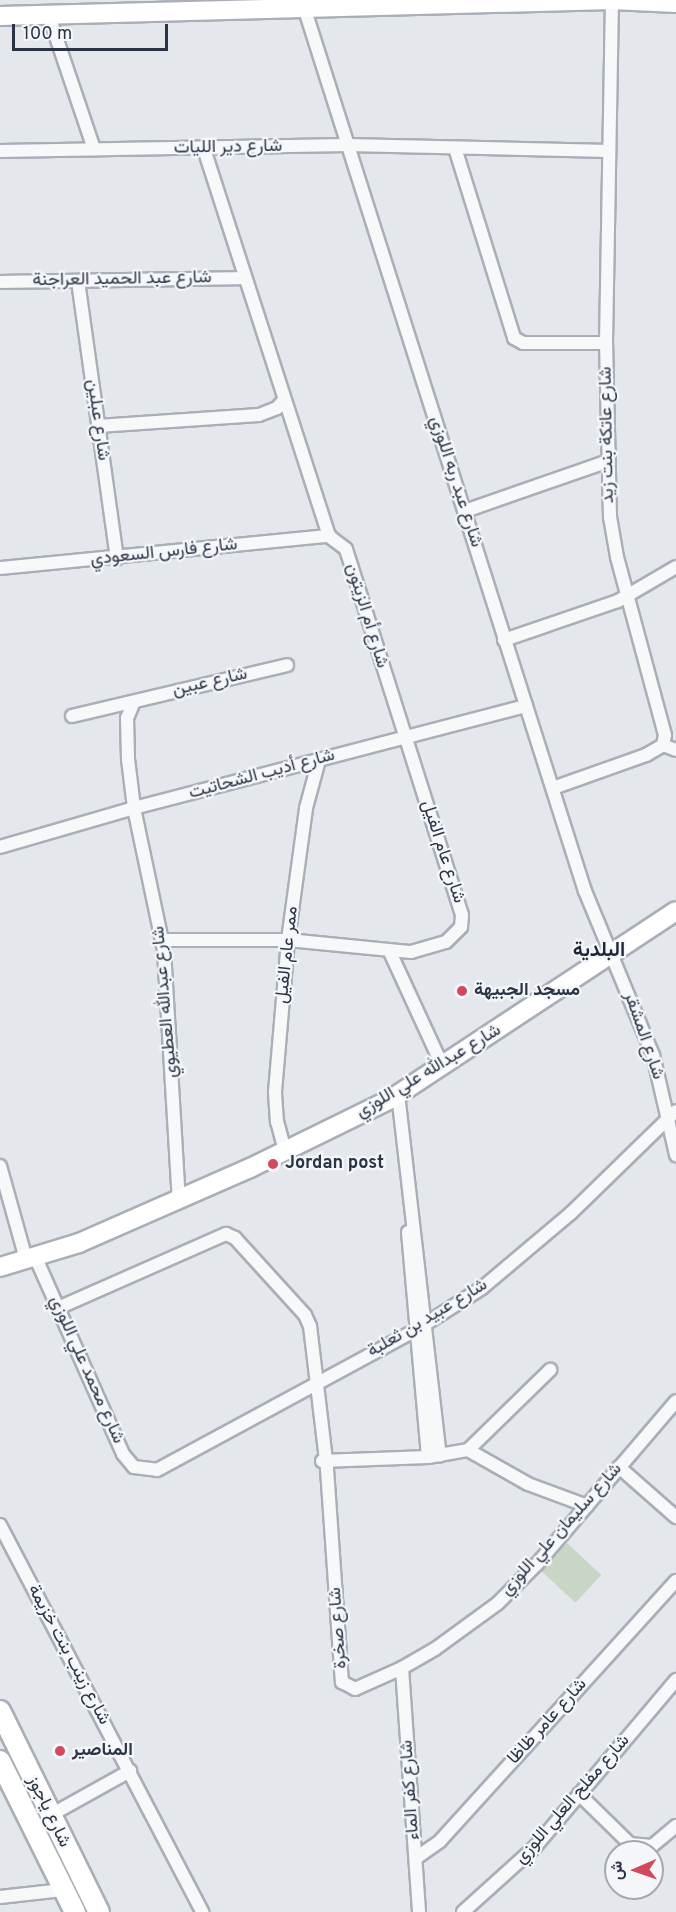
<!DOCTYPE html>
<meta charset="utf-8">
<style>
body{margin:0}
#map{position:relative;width:676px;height:1912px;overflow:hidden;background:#e4e7ec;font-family:Overpass,Vazirmatn,sans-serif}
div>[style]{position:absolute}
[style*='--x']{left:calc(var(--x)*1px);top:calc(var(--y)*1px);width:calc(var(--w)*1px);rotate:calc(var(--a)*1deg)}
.green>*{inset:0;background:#c9d6c5;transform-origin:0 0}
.roads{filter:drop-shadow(2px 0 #a9aeb7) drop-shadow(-2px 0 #a9aeb7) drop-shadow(0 2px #a9aeb7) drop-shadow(0 -2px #a9aeb7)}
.street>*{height:12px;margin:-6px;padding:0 6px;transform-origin:6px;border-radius:6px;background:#f7f8fa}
.secondary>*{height:18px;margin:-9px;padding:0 9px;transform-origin:9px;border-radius:9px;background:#fff}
.primary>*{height:20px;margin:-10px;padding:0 10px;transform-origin:10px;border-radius:10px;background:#fff}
.dots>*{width:16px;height:16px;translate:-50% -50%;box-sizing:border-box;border:3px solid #f4f6f9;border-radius:50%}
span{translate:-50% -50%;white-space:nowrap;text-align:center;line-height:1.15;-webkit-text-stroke:4.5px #f4f6f9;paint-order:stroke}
.street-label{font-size:18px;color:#2b3445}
.poi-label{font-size:18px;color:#2b3445;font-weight:700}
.left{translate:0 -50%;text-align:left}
.neighbourhood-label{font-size:20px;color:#1d2536;font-weight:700}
.north{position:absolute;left:604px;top:1840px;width:60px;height:60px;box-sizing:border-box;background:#f4f6f9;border:2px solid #a4a8b1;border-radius:50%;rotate:268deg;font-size:16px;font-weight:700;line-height:24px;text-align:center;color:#2b3445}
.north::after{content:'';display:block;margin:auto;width:21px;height:27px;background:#d1495b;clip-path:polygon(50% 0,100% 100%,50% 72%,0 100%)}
.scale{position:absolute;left:12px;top:24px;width:156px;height:27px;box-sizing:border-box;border:3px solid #2b3445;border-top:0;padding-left:8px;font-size:18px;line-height:21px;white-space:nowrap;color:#2b3445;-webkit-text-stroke:4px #f4f6f9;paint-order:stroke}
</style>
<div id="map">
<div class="green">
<div style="left:567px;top:1543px;width:47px;height:38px;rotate:43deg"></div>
</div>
<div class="roads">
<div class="street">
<div style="--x:304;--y:7;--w:928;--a:72.37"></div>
<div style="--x:585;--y:891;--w:178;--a:67.5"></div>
<div style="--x:653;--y:1055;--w:103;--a:77"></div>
<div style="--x:48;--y:13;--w:144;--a:71.3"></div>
<div style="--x:455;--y:148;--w:199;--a:72.7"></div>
<div style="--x:514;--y:338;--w:10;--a:29"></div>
<div style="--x:523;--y:343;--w:83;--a:0"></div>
<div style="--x:0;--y:151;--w:347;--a:-1"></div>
<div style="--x:347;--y:145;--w:262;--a:1.3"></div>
<div style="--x:78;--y:281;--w:280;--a:82"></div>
<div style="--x:0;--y:282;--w:244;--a:-0.9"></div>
<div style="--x:98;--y:426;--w:161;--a:-3.9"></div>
<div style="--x:259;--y:415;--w:19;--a:-21"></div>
<div style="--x:277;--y:408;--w:11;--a:-49"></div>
<div style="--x:465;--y:511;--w:149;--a:-19.2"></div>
<div style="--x:0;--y:568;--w:331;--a:-5.6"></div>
<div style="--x:504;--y:640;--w:120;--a:-18.9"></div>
<div style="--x:618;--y:601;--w:67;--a:-30.4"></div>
<div style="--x:133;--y:704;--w:15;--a:113"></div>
<div style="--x:127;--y:718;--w:41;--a:88.6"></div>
<div style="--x:128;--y:759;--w:49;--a:83"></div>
<div style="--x:134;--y:808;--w:145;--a:78.1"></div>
<div style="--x:164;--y:950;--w:250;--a:86.6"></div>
<div style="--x:72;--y:716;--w:221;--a:-13.3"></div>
<div style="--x:663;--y:745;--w:14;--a:21"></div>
<div style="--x:553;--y:788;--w:99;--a:-19.5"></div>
<div style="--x:646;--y:755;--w:20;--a:-30"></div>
<div style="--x:663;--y:745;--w:10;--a:-79"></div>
<div style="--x:665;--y:735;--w:184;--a:-105.1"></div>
<div style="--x:617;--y:557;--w:41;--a:-99.9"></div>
<div style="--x:610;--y:517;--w:174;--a:-91.3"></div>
<div style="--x:606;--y:343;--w:343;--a:-89"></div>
<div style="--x:0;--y:847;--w:140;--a:-16.2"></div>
<div style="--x:134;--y:808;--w:405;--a:-14.6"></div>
<div style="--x:163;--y:940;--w:125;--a:0"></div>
<div style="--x:288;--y:940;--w:124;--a:5.6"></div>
<div style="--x:411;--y:952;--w:36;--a:-16"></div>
<div style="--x:446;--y:942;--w:21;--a:-45"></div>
<div style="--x:461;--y:927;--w:12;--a:-85"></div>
<div style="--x:462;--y:915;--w:364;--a:-107.6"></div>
<div style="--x:352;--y:568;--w:20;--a:-108"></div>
<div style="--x:346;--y:549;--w:21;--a:-143"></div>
<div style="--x:329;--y:536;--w:407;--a:-107.9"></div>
<div style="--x:390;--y:952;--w:127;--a:65.3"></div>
<div style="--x:398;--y:1094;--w:364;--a:83.4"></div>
<div style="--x:285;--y:1151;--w:30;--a:-105"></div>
<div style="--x:277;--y:1122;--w:30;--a:-94"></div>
<div style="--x:275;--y:1092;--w:153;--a:-85.1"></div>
<div style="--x:288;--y:940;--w:133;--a:-82.2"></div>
<div style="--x:306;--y:808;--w:50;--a:-74.8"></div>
<div style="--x:0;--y:1166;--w:97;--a:74.4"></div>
<div style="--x:408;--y:1232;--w:226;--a:84.9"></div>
<div style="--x:38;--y:1263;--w:209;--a:66"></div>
<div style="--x:123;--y:1454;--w:17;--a:50"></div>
<div style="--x:134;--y:1467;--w:23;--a:7"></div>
<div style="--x:157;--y:1470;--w:294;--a:-28.4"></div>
<div style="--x:416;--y:1330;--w:78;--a:-32.5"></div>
<div style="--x:482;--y:1288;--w:116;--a:-40.1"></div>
<div style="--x:571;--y:1213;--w:146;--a:-44.2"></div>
<div style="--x:58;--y:1308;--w:184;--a:-23.8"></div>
<div style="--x:226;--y:1234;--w:10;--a:24"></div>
<div style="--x:235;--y:1238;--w:104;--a:47.7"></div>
<div style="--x:305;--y:1315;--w:12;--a:66"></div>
<div style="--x:310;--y:1326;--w:144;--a:83.2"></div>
<div style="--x:327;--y:1469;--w:214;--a:86"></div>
<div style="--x:468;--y:1450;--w:69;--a:29.5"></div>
<div style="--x:528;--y:1484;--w:63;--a:20.4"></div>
<div style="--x:322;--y:1461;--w:106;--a:-2.2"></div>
<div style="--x:428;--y:1457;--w:41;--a:-9.9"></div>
<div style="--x:468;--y:1450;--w:115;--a:-44.3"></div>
<div style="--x:619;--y:1467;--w:76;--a:41.3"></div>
<div style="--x:0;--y:1525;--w:437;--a:62.4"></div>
<div style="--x:402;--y:1668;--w:245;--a:86"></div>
<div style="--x:342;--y:1682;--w:15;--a:28"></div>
<div style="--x:355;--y:1689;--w:51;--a:-24.1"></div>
<div style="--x:402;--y:1668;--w:38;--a:-30"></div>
<div style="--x:435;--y:1649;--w:78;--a:-36.1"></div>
<div style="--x:498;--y:1603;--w:55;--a:-45"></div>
<div style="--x:537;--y:1564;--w:214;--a:-49.5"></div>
<div style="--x:579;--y:1794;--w:71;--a:44.4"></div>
<div style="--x:630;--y:1844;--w:22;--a:5"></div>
<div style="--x:652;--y:1846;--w:31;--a:-40"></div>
<div style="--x:49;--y:1816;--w:93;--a:-29.1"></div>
<div style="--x:416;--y:1858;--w:29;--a:-35"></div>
<div style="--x:440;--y:1841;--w:351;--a:-47.8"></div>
<div style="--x:0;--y:1897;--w:63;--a:-6.3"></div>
<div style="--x:463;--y:1912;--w:97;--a:-42.1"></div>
<div style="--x:535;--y:1847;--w:219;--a:-49.8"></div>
</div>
<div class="secondary">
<div style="--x:0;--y:16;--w:612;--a:-1.5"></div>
<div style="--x:612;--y:0;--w:64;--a:2.7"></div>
<div style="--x:0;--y:1267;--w:83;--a:-16.9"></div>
<div style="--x:79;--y:1243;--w:187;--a:-23.7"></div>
<div style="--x:250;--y:1168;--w:157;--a:-26.1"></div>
<div style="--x:391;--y:1099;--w:341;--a:-33.4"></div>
</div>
<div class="primary">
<div style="--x:0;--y:1711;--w:224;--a:63.8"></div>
<div style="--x:0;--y:1761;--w:169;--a:63.6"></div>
</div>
</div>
<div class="dots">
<div style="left:462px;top:991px;background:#d1495b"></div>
<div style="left:273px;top:1164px;background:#d1495b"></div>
<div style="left:60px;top:1751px;background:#d1495b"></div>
</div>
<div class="street-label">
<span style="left:228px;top:148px;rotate:-1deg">شارع دير الليات</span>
<span style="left:122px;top:280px;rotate:-1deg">شارع عبد الحميد العراجنة</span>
<span style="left:97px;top:420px;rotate:82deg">شارع عبلين</span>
<span style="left:608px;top:435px;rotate:-91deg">شارع عاتكة بنت زيد</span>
<span style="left:455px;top:482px;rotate:72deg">شارع عبد ربه اللوزي</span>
<span style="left:164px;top:553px;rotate:-6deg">شارع فارس السعودي</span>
<span style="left:366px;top:616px;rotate:73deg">شارع أم الزيتون</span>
<span style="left:210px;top:683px;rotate:-13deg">شارع عبين</span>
<span style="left:262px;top:775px;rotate:-15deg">شارع أديب الشحاتيت</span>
<span style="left:442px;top:852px;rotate:72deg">شارع عام الفيل</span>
<span style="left:288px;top:955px;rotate:-84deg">ممر عام الفيل</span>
<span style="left:166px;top:1002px;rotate:-95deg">شارع عبدالله العطيوي</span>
<span style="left:643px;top:1036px;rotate:71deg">شارع المشقر</span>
<span style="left:429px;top:1072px;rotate:-31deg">شارع عبدالله علي اللوزي</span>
<span style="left:428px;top:1319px;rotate:-31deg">شارع عبيد بن ثعلبة</span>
<span style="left:86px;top:1370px;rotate:66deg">شارع محمد علي اللوزي</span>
<span style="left:562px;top:1530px;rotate:-48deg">شارع سليمان علي اللوزي</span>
<span style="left:339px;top:1628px;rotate:-94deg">شارع صخرة</span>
<span style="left:68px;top:1655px;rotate:62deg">شارع زينب بنت خزيمة</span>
<span style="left:548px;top:1722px;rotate:-48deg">شارع عامر ظاظا</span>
<span style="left:411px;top:1790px;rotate:-94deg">شارع كفر الماء</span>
<span style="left:573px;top:1800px;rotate:-49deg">شارع مفلح العلي اللوزي</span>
<span style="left:48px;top:1812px;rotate:64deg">شارع ياجوز</span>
</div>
<div class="poi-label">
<span class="left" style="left:474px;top:991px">مسجد الجبيهة</span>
<span class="left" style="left:285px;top:1164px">Jordan post</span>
<span class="left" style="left:72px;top:1751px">المناصير</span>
</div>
<div class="neighbourhood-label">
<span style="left:599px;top:951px">البلدية</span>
</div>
<div class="north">ش</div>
<div class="scale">100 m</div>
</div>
